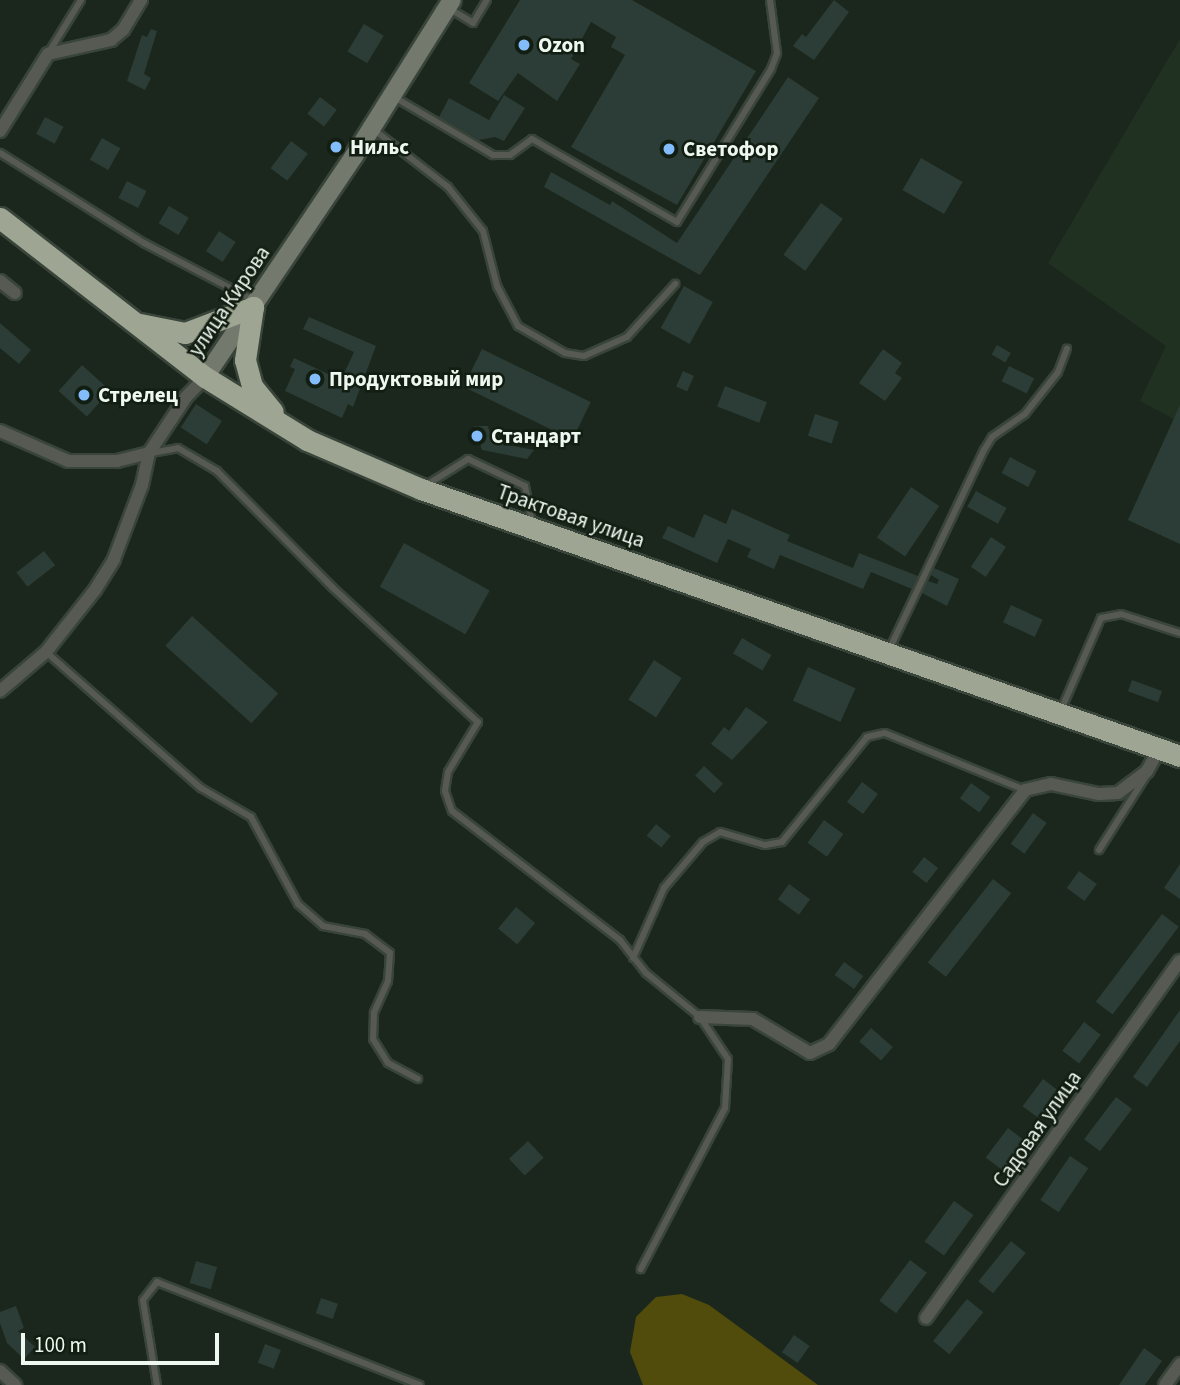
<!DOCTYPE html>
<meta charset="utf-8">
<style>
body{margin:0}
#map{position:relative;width:1180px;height:1385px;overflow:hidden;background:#1b271c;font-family:"Source Sans 3",sans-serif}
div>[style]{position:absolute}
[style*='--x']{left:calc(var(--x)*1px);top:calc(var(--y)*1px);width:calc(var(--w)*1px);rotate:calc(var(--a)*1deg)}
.built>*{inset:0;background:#203121}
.forest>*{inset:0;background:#524c0c}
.building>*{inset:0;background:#2b3d36;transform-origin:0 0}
.roads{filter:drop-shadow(2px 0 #39443a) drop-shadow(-2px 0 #39443a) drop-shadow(0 2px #39443a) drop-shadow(0 -2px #39443a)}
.lane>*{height:6px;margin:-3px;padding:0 3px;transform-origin:3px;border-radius:3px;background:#575a53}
.street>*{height:12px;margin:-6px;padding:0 6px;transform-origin:6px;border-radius:6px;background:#575a53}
.secondary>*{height:18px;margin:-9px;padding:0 9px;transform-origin:9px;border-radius:9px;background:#74796d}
.highway>*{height:21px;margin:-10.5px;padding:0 10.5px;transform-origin:10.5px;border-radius:10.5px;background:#9ea693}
.dots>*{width:19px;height:19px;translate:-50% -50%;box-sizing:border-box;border:4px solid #121e12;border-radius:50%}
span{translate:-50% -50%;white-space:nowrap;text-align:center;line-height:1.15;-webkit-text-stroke:5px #121e12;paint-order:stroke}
.poi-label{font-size:21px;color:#eff8f0;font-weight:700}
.left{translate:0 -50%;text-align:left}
.street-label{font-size:21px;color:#eff8f0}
.scale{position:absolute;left:21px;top:1333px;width:198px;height:32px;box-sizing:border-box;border:4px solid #eff8f0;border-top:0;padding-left:9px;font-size:21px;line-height:24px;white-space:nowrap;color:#eff8f0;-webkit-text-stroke:5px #121e12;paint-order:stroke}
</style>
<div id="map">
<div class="built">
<div style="clip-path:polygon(1180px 39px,1180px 544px,1128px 520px,1174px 419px,1140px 401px,1166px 346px,1048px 263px)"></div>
</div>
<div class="forest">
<div style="clip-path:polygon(682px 1294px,709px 1305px,818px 1385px,643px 1385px,630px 1352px,636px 1317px,656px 1297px)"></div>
</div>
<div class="building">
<div style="clip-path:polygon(520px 0,632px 0,756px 71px,677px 205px,571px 147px,625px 55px,611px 47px,616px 37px,591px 22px,571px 59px,580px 64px,557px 101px,518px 73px,498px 101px,469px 83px)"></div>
<div style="clip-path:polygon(834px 0,849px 12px,814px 60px,793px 46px,802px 34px,806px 37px)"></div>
<div style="left:364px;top:24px;width:23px;height:32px;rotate:31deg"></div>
<div style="clip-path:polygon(151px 29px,157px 31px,144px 74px,151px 78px,145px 90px,127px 81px,142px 35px,147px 37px)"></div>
<div style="clip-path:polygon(788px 77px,819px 98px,700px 275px,544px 187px,551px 172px,610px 205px,612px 201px,677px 243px)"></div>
<div style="clip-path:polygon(504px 95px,525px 108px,504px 141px,495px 137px,479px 140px,439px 117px,449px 98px,489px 120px)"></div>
<div style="left:320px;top:97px;width:21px;height:21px;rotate:37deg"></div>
<div style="left:45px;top:117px;width:21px;height:19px;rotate:28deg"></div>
<div style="left:102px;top:138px;width:21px;height:25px;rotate:29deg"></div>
<div style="left:291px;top:141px;width:21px;height:34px;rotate:37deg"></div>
<div style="left:921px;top:158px;width:48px;height:37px;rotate:30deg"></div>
<div style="left:127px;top:181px;width:22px;height:19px;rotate:27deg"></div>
<div style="left:821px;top:203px;width:27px;height:64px;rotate:36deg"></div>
<div style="left:169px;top:206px;width:23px;height:20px;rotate:31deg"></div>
<div style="left:219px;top:231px;width:20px;height:24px;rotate:33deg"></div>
<div style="left:684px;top:286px;width:33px;height:48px;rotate:29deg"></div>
<div style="clip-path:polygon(309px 317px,376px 346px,353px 407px,348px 404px,342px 418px,285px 391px,295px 369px,290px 367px,294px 358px,341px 380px,354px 352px,303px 329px)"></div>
<div style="clip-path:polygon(0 323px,31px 350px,19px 364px,0 348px)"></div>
<div style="left:997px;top:345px;width:16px;height:11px;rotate:30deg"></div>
<div style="left:482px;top:349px;width:121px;height:42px;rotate:26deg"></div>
<div style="clip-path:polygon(883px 349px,902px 363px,895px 373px,902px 378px,885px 401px,859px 383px)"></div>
<div style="left:82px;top:365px;width:38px;height:35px;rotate:42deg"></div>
<div style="left:1009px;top:366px;width:28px;height:17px;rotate:26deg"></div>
<div style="left:683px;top:371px;width:12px;height:17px;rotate:24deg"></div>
<div style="left:725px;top:386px;width:45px;height:22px;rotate:21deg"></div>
<div style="left:196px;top:404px;width:31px;height:28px;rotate:33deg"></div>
<div style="clip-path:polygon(1180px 405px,1180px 544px,1128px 520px)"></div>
<div style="left:815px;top:414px;width:25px;height:23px;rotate:18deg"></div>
<div style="clip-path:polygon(474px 426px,488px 426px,492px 442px,534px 450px,527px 459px,482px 450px)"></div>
<div style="left:1010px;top:457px;width:30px;height:18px;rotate:28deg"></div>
<div style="left:911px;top:487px;width:34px;height:61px;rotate:34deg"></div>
<div style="left:976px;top:491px;width:35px;height:18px;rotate:29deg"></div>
<div style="clip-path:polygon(732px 509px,790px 535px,787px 541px,853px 568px,859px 553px,918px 576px,912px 589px,871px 572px,863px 589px,780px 555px,774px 569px,747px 557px,751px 549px,728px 539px,717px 563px,662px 538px,668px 526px,694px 538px,704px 514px,726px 524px)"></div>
<div style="left:991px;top:537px;width:18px;height:36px;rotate:34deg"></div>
<div style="left:404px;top:543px;width:98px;height:50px;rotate:29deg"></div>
<div style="left:44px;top:551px;width:18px;height:35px;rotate:52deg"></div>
<div style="clip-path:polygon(934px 568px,959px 579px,947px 606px,922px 593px,928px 581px,937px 584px,939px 580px,931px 575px)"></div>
<div style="left:1011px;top:605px;width:35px;height:19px;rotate:25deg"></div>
<div style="left:192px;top:616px;width:116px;height:40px;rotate:42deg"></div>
<div style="left:742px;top:638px;width:34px;height:18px;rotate:30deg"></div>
<div style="left:654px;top:660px;width:33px;height:47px;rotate:33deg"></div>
<div style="left:808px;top:667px;width:52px;height:37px;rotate:24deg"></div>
<div style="left:1132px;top:680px;width:32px;height:12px;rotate:20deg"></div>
<div style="clip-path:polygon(746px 707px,768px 722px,732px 760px,711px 744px,724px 727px,729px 731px)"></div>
<div style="left:704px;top:766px;width:26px;height:13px;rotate:43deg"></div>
<div style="left:862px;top:782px;width:20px;height:25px;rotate:37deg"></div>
<div style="left:971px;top:783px;width:24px;height:19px;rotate:36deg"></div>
<div style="left:1033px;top:813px;width:17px;height:38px;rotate:36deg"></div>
<div style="left:824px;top:820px;width:24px;height:28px;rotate:36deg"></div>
<div style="left:656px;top:824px;width:19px;height:15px;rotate:39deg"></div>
<div style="left:924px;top:857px;width:18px;height:19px;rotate:38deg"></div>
<div style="clip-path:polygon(1180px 864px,1180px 899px,1164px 888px)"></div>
<div style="left:1079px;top:871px;width:22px;height:21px;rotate:36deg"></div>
<div style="left:993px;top:879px;width:23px;height:106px;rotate:38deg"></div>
<div style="left:789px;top:884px;width:26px;height:19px;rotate:36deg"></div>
<div style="left:516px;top:907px;width:25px;height:28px;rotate:40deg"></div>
<div style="left:1162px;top:914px;width:21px;height:110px;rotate:37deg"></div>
<div style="left:844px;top:962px;width:24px;height:16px;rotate:36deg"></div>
<div style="clip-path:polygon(1180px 1010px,1180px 1041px,1147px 1087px,1133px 1077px)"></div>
<div style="left:1084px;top:1022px;width:21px;height:36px;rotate:37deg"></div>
<div style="left:871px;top:1028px;width:29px;height:18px;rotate:41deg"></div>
<div style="left:1043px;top:1079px;width:21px;height:34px;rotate:37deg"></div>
<div style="left:1116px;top:1097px;width:20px;height:53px;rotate:37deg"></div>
<div style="left:1008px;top:1128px;width:21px;height:37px;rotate:37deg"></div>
<div style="left:528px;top:1141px;width:23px;height:26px;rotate:47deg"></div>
<div style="left:1070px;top:1156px;width:22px;height:53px;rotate:34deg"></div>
<div style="left:954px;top:1201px;width:24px;height:50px;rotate:36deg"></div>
<div style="left:1011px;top:1241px;width:19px;height:52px;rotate:39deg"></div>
<div style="left:910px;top:1260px;width:21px;height:51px;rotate:37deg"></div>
<div style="left:196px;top:1261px;width:22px;height:23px;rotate:16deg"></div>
<div style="left:321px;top:1298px;width:18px;height:16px;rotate:19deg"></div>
<div style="left:967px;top:1299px;width:21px;height:54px;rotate:39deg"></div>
<div style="clip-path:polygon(16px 1306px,24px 1328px,18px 1331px,35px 1347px,24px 1359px,7px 1343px,0 1323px,0 1312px)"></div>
<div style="left:794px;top:1335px;width:19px;height:21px;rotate:35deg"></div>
<div style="left:265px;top:1344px;width:17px;height:20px;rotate:21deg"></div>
<div style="clip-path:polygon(1144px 1348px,1162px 1361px,1145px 1385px,1119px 1385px)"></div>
</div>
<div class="roads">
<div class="lane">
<div style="--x:450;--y:9;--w:27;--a:31"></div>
<div style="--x:473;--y:23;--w:27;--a:-59"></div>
<div style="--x:49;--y:52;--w:61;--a:-58.4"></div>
<div style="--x:394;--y:97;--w:115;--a:30.4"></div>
<div style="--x:493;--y:155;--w:17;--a:0"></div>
<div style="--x:510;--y:155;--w:27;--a:-36"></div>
<div style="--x:532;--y:139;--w:167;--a:29.8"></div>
<div style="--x:677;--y:222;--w:180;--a:-58.4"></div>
<div style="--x:771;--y:69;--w:17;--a:-69"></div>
<div style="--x:777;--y:53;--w:53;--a:-97.5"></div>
<div style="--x:373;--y:129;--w:95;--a:37.7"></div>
<div style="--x:448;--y:187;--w:56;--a:51.5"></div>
<div style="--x:483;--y:231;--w:57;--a:75.7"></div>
<div style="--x:497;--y:286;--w:45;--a:62.3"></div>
<div style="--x:518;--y:326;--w:54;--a:29.9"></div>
<div style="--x:565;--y:353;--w:19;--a:9"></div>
<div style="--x:584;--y:356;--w:47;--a:-23.8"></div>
<div style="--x:627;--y:337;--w:72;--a:-47.8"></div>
<div style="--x:0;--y:153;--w:170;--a:32"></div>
<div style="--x:144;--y:243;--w:125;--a:27.6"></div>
<div style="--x:151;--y:453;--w:27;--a:-10"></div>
<div style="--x:178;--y:448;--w:45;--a:30.5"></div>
<div style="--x:217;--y:471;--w:163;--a:45.2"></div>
<div style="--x:332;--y:587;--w:199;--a:42.8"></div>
<div style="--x:478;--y:722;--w:58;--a:121"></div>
<div style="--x:448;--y:772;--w:19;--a:99"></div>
<div style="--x:445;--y:791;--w:21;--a:71"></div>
<div style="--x:452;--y:811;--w:212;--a:37.5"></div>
<div style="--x:620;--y:940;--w:42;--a:51.8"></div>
<div style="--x:646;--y:973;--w:70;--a:39.2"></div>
<div style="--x:700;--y:1017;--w:50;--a:56.3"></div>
<div style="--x:728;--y:1059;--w:49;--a:93.5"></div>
<div style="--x:725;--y:1108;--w:182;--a:117.6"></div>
<div style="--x:425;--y:486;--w:51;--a:-32.1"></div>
<div style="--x:468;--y:459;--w:63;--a:25.3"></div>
<div style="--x:525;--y:486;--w:38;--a:79"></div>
<div style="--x:889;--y:650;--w:221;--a:-64.6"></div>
<div style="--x:984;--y:450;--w:15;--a:-58"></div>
<div style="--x:992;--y:437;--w:40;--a:-34.9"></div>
<div style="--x:1025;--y:414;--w:53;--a:-51.8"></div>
<div style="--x:1058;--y:372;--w:25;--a:-69"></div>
<div style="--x:46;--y:652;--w:206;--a:41.3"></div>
<div style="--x:201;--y:788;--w:58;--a:30.1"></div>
<div style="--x:251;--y:817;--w:99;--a:61.6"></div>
<div style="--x:298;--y:904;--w:33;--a:41"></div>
<div style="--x:323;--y:926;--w:43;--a:10.8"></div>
<div style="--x:365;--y:934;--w:31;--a:37"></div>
<div style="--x:390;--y:953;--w:28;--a:94"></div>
<div style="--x:388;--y:981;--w:35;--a:114"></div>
<div style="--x:374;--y:1013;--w:26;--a:92"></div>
<div style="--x:373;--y:1039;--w:28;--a:58"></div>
<div style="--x:388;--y:1063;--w:34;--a:28"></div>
<div style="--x:1061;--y:710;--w:100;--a:-66.5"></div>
<div style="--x:1101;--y:618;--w:20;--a:-11"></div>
<div style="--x:1121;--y:614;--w:62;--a:17.9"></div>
<div style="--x:1099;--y:850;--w:91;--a:-57.5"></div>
<div style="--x:633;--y:958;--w:77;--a:-66.1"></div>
<div style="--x:664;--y:888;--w:60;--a:-49.7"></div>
<div style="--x:703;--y:842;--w:20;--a:-30"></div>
<div style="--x:720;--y:832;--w:47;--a:16.1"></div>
<div style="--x:765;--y:845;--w:17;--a:-10"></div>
<div style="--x:782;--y:842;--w:135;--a:-51"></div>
<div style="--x:867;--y:737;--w:18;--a:-13"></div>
<div style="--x:885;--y:733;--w:151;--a:22.2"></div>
<div style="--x:157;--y:1385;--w:86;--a:-99.4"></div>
<div style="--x:143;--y:1300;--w:23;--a:-52"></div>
<div style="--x:157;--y:1282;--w:282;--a:21.4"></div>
</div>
<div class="street">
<div style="--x:0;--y:131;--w:91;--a:-58.1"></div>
<div style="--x:48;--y:54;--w:65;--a:-12.5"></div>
<div style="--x:111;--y:40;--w:16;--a:-40"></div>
<div style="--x:123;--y:30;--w:35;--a:-59"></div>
<div style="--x:0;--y:281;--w:19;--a:39"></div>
<div style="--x:0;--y:431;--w:74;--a:23.8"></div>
<div style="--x:68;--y:461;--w:49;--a:0"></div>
<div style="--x:117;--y:461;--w:33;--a:-14"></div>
<div style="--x:0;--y:691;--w:60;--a:-40.3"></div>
<div style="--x:46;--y:652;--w:79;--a:-51.7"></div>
<div style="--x:95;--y:590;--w:36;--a:-58"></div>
<div style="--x:114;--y:559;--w:79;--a:-69.3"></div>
<div style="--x:142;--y:485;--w:33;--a:-78"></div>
<div style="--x:149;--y:453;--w:67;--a:-56.5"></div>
<div style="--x:186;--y:397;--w:28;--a:-46"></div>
<div style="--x:700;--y:1017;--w:53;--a:2.2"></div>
<div style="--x:753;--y:1019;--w:66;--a:30.8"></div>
<div style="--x:810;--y:1053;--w:21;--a:-25"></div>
<div style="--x:829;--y:1044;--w:321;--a:-52.3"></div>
<div style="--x:1025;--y:790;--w:27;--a:-13"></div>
<div style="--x:1051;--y:784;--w:49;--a:11.8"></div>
<div style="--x:1099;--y:794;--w:19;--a:-3"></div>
<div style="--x:1118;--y:793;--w:36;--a:-37"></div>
<div style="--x:1147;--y:771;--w:25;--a:-61"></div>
<div style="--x:926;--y:1318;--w:438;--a:-54.6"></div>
<div style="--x:0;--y:1371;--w:21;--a:43"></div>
<div style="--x:1165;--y:1385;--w:26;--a:-54"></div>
</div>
<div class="secondary">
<div style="--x:205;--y:377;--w:267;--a:-56"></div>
<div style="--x:354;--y:156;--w:184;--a:-57.9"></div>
</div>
<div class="highway">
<div style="--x:0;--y:218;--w:259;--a:37.8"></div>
<div style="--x:205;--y:377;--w:120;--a:31.7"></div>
<div style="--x:307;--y:440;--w:124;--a:23.3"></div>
<div style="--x:421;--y:489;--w:805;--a:19.38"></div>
<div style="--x:140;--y:324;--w:46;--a:11.3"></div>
<div style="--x:185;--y:333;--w:73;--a:-20.9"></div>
<div style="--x:253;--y:307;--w:54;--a:98.6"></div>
<div style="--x:245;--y:360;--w:27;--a:75"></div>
<div style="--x:252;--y:386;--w:33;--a:51"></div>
</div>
</div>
<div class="dots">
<div style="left:524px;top:45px;background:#83bcfb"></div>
<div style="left:336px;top:147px;background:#83bcfb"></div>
<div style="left:669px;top:149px;background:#83bcfb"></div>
<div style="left:315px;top:379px;background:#83bcfb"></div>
<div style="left:84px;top:395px;background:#83bcfb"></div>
<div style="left:477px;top:436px;background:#83bcfb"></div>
</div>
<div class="poi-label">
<span class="left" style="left:538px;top:45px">Ozon</span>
<span class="left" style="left:350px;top:147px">Нильс</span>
<span class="left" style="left:683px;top:149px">Светофор</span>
<span class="left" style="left:329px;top:379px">Продуктовый мир</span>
<span class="left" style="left:98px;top:395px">Стрелец</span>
<span class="left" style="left:491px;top:436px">Стандарт</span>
</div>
<div class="street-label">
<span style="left:229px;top:301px;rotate:-56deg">улица Кирова</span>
<span style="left:571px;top:516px;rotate:19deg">Трактовая улица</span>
<span style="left:1037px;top:1129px;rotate:-55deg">Садовая улица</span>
</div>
<div class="scale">100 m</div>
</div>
